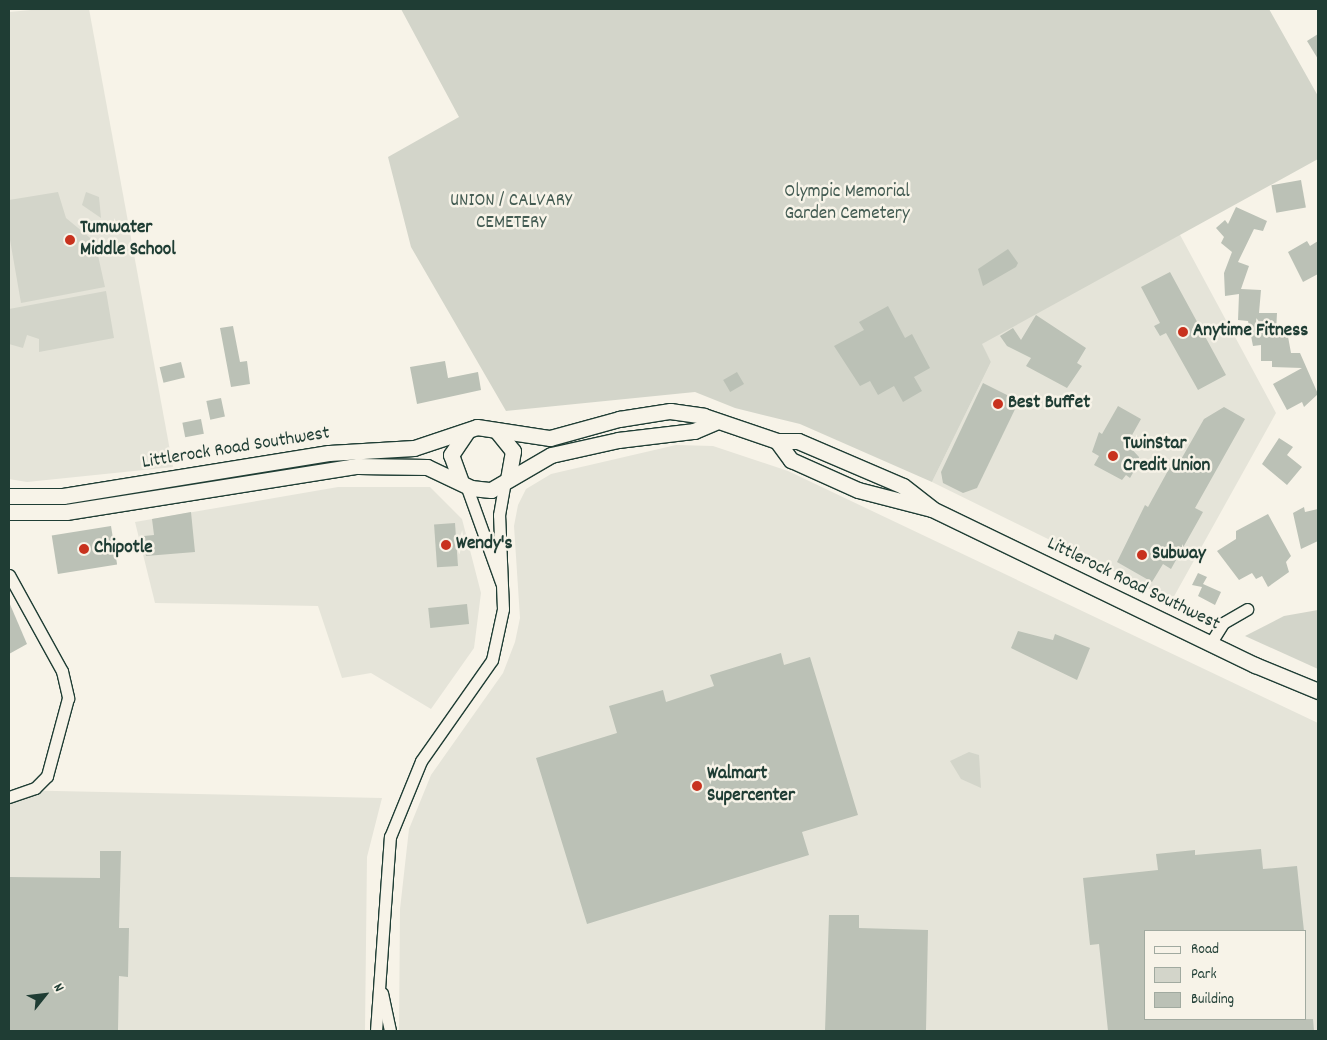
<!DOCTYPE html>
<style>
body{margin:0}
#map{position:relative;width:1327px;height:1040px;overflow:hidden;background:#f7f3e8;font-family:Dekko,sans-serif}
div>[style]{position:absolute}
[style*='--x']{left:calc(var(--x)*1px);top:calc(var(--y)*1px);width:calc(var(--w)*1px);rotate:calc(var(--a)*1deg)}
.built>*{inset:0;background:#e5e4d9}
.green>*{inset:0;background:#d3d5ca}
.building>*{inset:0;background:#bbc1b6;transform-origin:0 0}
.roads{filter:drop-shadow(1px 0 #1f3d34) drop-shadow(-1px 0 #1f3d34) drop-shadow(0 1px #1f3d34) drop-shadow(0 -1px #1f3d34)}
.street>*{height:11px;margin:-5.5px;padding:0 5.5px;transform-origin:5.5px;border-radius:5.5px;background:#f7f3e8}
.secondary>*{height:15px;margin:-7.5px;padding:0 7.5px;transform-origin:7.5px;border-radius:7.5px;background:#f7f3e8}
.dots>*{width:14px;height:14px;translate:-50% -50%;box-sizing:border-box;border:2px solid #f7f3e8;border-radius:50%}
span{translate:-50% -50%;white-space:nowrap;text-align:center;line-height:1.15;-webkit-text-stroke:5px #f7f3e8;paint-order:stroke}
.park-label{font-size:19px;color:#435b52}
.poi-label{font-size:19px;color:#1f3d34;font-weight:700}
.left{translate:0 -50%;text-align:left}
.street-label{font-size:19px;color:#1f3d34}
.frame{position:absolute;inset:0;border:10px solid #1f3d34;pointer-events:none}
.legend{position:absolute;left:1144px;top:930px;width:162px;height:90px;box-sizing:border-box;background:#f7f3e8;border:1px solid #a1aaa0;margin:0;padding:6px 9px;list-style:none;font-size:15px;color:#1f3d34}
.legend li{display:flex;align-items:center;gap:10px;height:25px}
.legend b{width:25px;border:1px solid #a1aaa0}
.north{position:absolute;left:20px;top:970px;width:50px;height:50px;-webkit-text-stroke:4px #f7f3e8;paint-order:stroke;rotate:61deg;font-size:14px;font-weight:700;line-height:20px;text-align:center;color:#1f3d34}
.north::after{content:'';display:block;margin:auto;width:18px;height:22px;background:#1f3d34;clip-path:polygon(50% 0,100% 100%,50% 72%,0 100%)}
</style>
<div id="map">
<div class="built">
<div style="clip-path:polygon(42px 9px,89px 9px,173px 467px,27px 482px,9px 479px,9px 12px)"></div>
<div style="clip-path:polygon(1179px 233px,1276px 413px,1172px 600px,932px 482px,991px 362px,981px 344px)"></div>
<div style="clip-path:polygon(evenodd,676px 445px,713px 446px,788px 471px,1318px 723px,1318px 1031px,399px 1031px,400px 909px,409px 829px,431px 775px,503px 673px,515px 642px,520px 618px,514px 526px,518px 505px,526px 489px,551px 474px,676px 445px,1146px 931px,1306px 931px,1306px 1019px,1146px 1019px,1146px 931px)"></div>
<div style="clip-path:polygon(338px 487px,430px 487px,462px 519px,481px 593px,474px 648px,431px 709px,371px 673px,342px 678px,318px 606px,155px 603px,135px 522px)"></div>
<div style="clip-path:polygon(9px 790px,382px 798px,367px 857px,365px 1031px,9px 1031px)"></div>
</div>
<div class="green">
<div style="clip-path:polygon(401px 9px,1269px 9px,1318px 96px,1318px 159px,982px 344px,991px 362px,932px 482px,800px 424px,735px 408px,695px 392px,506px 411px,411px 247px,388px 157px,459px 117px)"></div>
<div style="clip-path:polygon(58px 192px,66px 218px,95px 242px,105px 287px,21px 303px,9px 234px,9px 200px)"></div>
<div style="clip-path:polygon(86px 192px,99px 197px,101px 218px,82px 205px)"></div>
<div style="clip-path:polygon(106px 291px,114px 338px,39px 352px,39px 339px,27px 335px,23px 348px,9px 344px,9px 309px)"></div>
<div style="clip-path:polygon(1318px 610px,1318px 669px,1245px 636px,1284px 616px)"></div>
<div style="clip-path:polygon(969px 752px,979px 755px,981px 788px,961px 779px,950px 761px)"></div>
</div>
<div class="building">
<div style="clip-path:polygon(1318px 34px,1318px 59px,1307px 41px)"></div>
<div style="left:1301px;top:180px;width:28px;height:30px;rotate:80deg"></div>
<div style="clip-path:polygon(1236px 207px,1267px 221px,1263px 231px,1254px 229px,1238px 262px,1249px 266px,1241px 289px,1261px 290px,1259px 313px,1277px 313px,1276px 332px,1287px 331px,1291px 353px,1300px 353px,1318px 394px,1304px 407px,1302px 402px,1287px 410px,1273px 384px,1302px 368px,1272px 367px,1272px 361px,1261px 361px,1261px 345px,1253px 346px,1248px 321px,1238px 320px,1239px 294px,1225px 296px,1224px 273px,1232px 252px,1221px 243px,1224px 237px,1216px 228px,1225px 220px,1228px 224px)"></div>
<div style="clip-path:polygon(1307px 241px,1310px 246px,1318px 241px,1318px 274px,1303px 282px,1288px 252px)"></div>
<div style="clip-path:polygon(1008px 249px,1018px 263px,1016px 267px,983px 286px,978px 269px)"></div>
<div style="clip-path:polygon(1170px 272px,1226px 375px,1198px 390px,1166px 333px,1160px 336px,1154px 326px,1160px 323px,1141px 287px)"></div>
<div style="clip-path:polygon(888px 306px,905px 338px,912px 334px,930px 368px,914px 377px,922px 391px,903px 402px,894px 386px,878px 395px,870px 381px,860px 386px,834px 346px,864px 330px,859px 322px)"></div>
<div style="clip-path:polygon(1036px 315px,1086px 348px,1077px 363px,1082px 366px,1067px 388px,1026px 366px,1031px 358px,1007px 346px,1000px 336px,1013px 328px,1021px 340px)"></div>
<div style="clip-path:polygon(233px 326px,240px 362px,247px 361px,250px 384px,231px 387px,220px 328px)"></div>
<div style="clip-path:polygon(445px 361px,448px 378px,478px 372px,481px 390px,417px 404px,410px 367px)"></div>
<div style="left:181px;top:362px;width:16px;height:22px;rotate:76deg"></div>
<div style="left:737px;top:372px;width:14px;height:16px;rotate:60deg"></div>
<div style="clip-path:polygon(983px 383px,1019px 401px,977px 488px,963px 493px,943px 483px,941px 472px)"></div>
<div style="left:221px;top:398px;width:19px;height:15px;rotate:78deg"></div>
<div style="clip-path:polygon(1118px 406px,1141px 419px,1127px 444px,1139px 457px,1138px 464px,1130px 478px,1126px 475px,1122px 480px,1094px 465px,1099px 456px,1092px 452px,1099px 432px,1102px 434px)"></div>
<div style="clip-path:polygon(1224px 407px,1245px 419px,1195px 508px,1203px 512px,1171px 569px,1163px 564px,1152px 582px,1117px 562px,1145px 505px,1148px 507px,1170px 467px,1175px 470px,1204px 419px)"></div>
<div style="left:201px;top:419px;width:15px;height:19px;rotate:79deg"></div>
<div style="clip-path:polygon(1279px 438px,1293px 447px,1287px 455px,1302px 467px,1287px 485px,1262px 464px)"></div>
<div style="clip-path:polygon(1304px 507px,1305px 512px,1318px 509px,1318px 541px,1301px 549px,1293px 513px)"></div>
<div style="clip-path:polygon(191px 512px,195px 552px,146px 556px,144px 536px,154px 535px,152px 519px)"></div>
<div style="clip-path:polygon(1268px 514px,1291px 556px,1286px 562px,1289px 572px,1268px 587px,1262px 576px,1256px 579px,1252px 573px,1239px 580px,1217px 551px,1236px 539px,1236px 531px)"></div>
<div style="left:455px;top:523px;width:43px;height:21px;rotate:86deg"></div>
<div style="left:111px;top:526px;width:39px;height:60px;rotate:81deg"></div>
<div style="clip-path:polygon(1198px 573px,1207px 577px,1203px 584px,1221px 592px,1215px 605px,1198px 596px,1202px 587px,1192px 585px)"></div>
<div style="clip-path:polygon(9px 602px,27px 644px,9px 654px)"></div>
<div style="left:467px;top:604px;width:20px;height:39px;rotate:84deg"></div>
<div style="clip-path:polygon(1018px 631px,1053px 640px,1055px 634px,1090px 648px,1077px 680px,1011px 648px)"></div>
<div style="clip-path:polygon(781px 653px,784px 665px,810px 657px,858px 815px,802px 832px,809px 855px,587px 924px,536px 758px,617px 733px,609px 706px,663px 690px,666px 702px,714px 686px,710px 675px)"></div>
<div style="clip-path:polygon(1261px 849px,1263px 869px,1297px 866px,1304px 931px,1146px 931px,1146px 1019px,1313px 1019px,1314px 1031px,1108px 1031px,1099px 944px,1090px 945px,1083px 878px,1158px 870px,1156px 854px,1195px 850px,1195px 855px)"></div>
<div style="clip-path:polygon(100px 851px,121px 851px,119px 928px,129px 928px,128px 977px,119px 976px,118px 1031px,9px 1031px,9px 877px,100px 878px)"></div>
<div style="clip-path:polygon(829px 915px,859px 915px,859px 928px,928px 930px,926px 1031px,825px 1031px)"></div>
</div>
<div class="roads">
<div class="street">
<div style="--x:466;--y:485;--w:103;--a:70.2"></div>
<div style="--x:9;--y:575;--w:110;--a:61.1"></div>
<div style="--x:62;--y:671;--w:28;--a:77"></div>
<div style="--x:68;--y:698;--w:81;--a:105.1"></div>
<div style="--x:47;--y:776;--w:17;--a:135"></div>
<div style="--x:35;--y:788;--w:28;--a:161"></div>
<div style="--x:1210;--y:644;--w:25;--a:-58"></div>
<div style="--x:1223;--y:623;--w:28;--a:-30"></div>
<div style="--x:382;--y:993;--w:39;--a:78"></div>
<div style="--x:376;--y:1031;--w:195;--a:-85.9"></div>
<div style="--x:390;--y:837;--w:82;--a:-67.8"></div>
<div style="--x:421;--y:761;--w:123;--a:-54.9"></div>
<div style="--x:492;--y:660;--w:52;--a:-77.8"></div>
<div style="--x:503;--y:609;--w:94;--a:-92.4"></div>
<div style="--x:499;--y:515;--w:35;--a:-80"></div>
</div>
<div class="secondary">
<div style="--x:496;--y:430;--w:27;--a:51"></div>
<div style="--x:513;--y:451;--w:27;--a:100"></div>
<div style="--x:777;--y:441;--w:24;--a:54"></div>
<div style="--x:791;--y:460;--w:73;--a:24.1"></div>
<div style="--x:858;--y:490;--w:76;--a:14.4"></div>
<div style="--x:932;--y:509;--w:359;--a:25.8"></div>
<div style="--x:1255;--y:665;--w:68;--a:22.4"></div>
<div style="--x:461;--y:482;--w:29;--a:-110"></div>
<div style="--x:451;--y:455;--w:29;--a:-56"></div>
<div style="--x:9;--y:496;--w:54;--a:0"></div>
<div style="--x:63;--y:496;--w:269;--a:-9.2"></div>
<div style="--x:329;--y:453;--w:85;--a:-3.4"></div>
<div style="--x:414;--y:448;--w:66;--a:-18.4"></div>
<div style="--x:477;--y:427;--w:74;--a:8.6"></div>
<div style="--x:550;--y:438;--w:72;--a:-15.4"></div>
<div style="--x:619;--y:419;--w:52;--a:-8.9"></div>
<div style="--x:670;--y:411;--w:34;--a:8"></div>
<div style="--x:704;--y:416;--w:77;--a:18.9"></div>
<div style="--x:777;--y:441;--w:21;--a:0"></div>
<div style="--x:798;--y:441;--w:114;--a:23.2"></div>
<div style="--x:903;--y:486;--w:37;--a:38"></div>
<div style="--x:9;--y:512;--w:57;--a:0"></div>
<div style="--x:66;--y:512;--w:296;--a:-9"></div>
<div style="--x:358;--y:466;--w:69;--a:0.8"></div>
<div style="--x:427;--y:467;--w:49;--a:25.5"></div>
<div style="--x:471;--y:488;--w:20;--a:6"></div>
<div style="--x:491;--y:490;--w:69;--a:-30.3"></div>
<div style="--x:551;--y:455;--w:69;--a:-12.6"></div>
<div style="--x:618;--y:440;--w:77;--a:-6.8"></div>
<div style="--x:694;--y:431;--w:23;--a:-23"></div>
</div>
</div>
<div class="dots">
<div style="left:70px;top:240px;background:#c8321e"></div>
<div style="left:1183px;top:332px;background:#c8321e"></div>
<div style="left:998px;top:404px;background:#c8321e"></div>
<div style="left:1113px;top:456px;background:#c8321e"></div>
<div style="left:446px;top:545px;background:#c8321e"></div>
<div style="left:84px;top:549px;background:#c8321e"></div>
<div style="left:1142px;top:555px;background:#c8321e"></div>
<div style="left:697px;top:786px;background:#c8321e"></div>
</div>
<div class="park-label">
<span style="left:847px;top:204px">Olympic Memorial<br>Garden Cemetery</span>
<span style="left:511px;top:213px">UNION / CALVARY<br>CEMETERY</span>
</div>
<div class="poi-label">
<span class="left" style="left:80px;top:240px">Tumwater<br>Middle School</span>
<span class="left" style="left:1193px;top:332px">Anytime Fitness</span>
<span class="left" style="left:1008px;top:404px">Best Buffet</span>
<span class="left" style="left:1123px;top:456px">TwinStar<br>Credit Union</span>
<span class="left" style="left:456px;top:545px">Wendy's</span>
<span class="left" style="left:94px;top:549px">Chipotle</span>
<span class="left" style="left:1152px;top:555px">Subway</span>
<span class="left" style="left:707px;top:786px">Walmart<br>Supercenter</span>
</div>
<div class="street-label">
<span style="left:236px;top:449px;rotate:-9deg">Littlerock Road Southwest</span>
<span style="left:1133px;top:585px;rotate:26deg">Littlerock Road Southwest</span>
</div>
<div class="frame"></div>
<ul class="legend">
<li><b style="height:6px;background:#f7f3e8"></b>Road</li>
<li><b style="height:14px;background:#d3d5ca"></b>Park</li>
<li><b style="height:14px;background:#bbc1b6"></b>Building</li>
</ul>
<div class="north">N</div>
</div>
